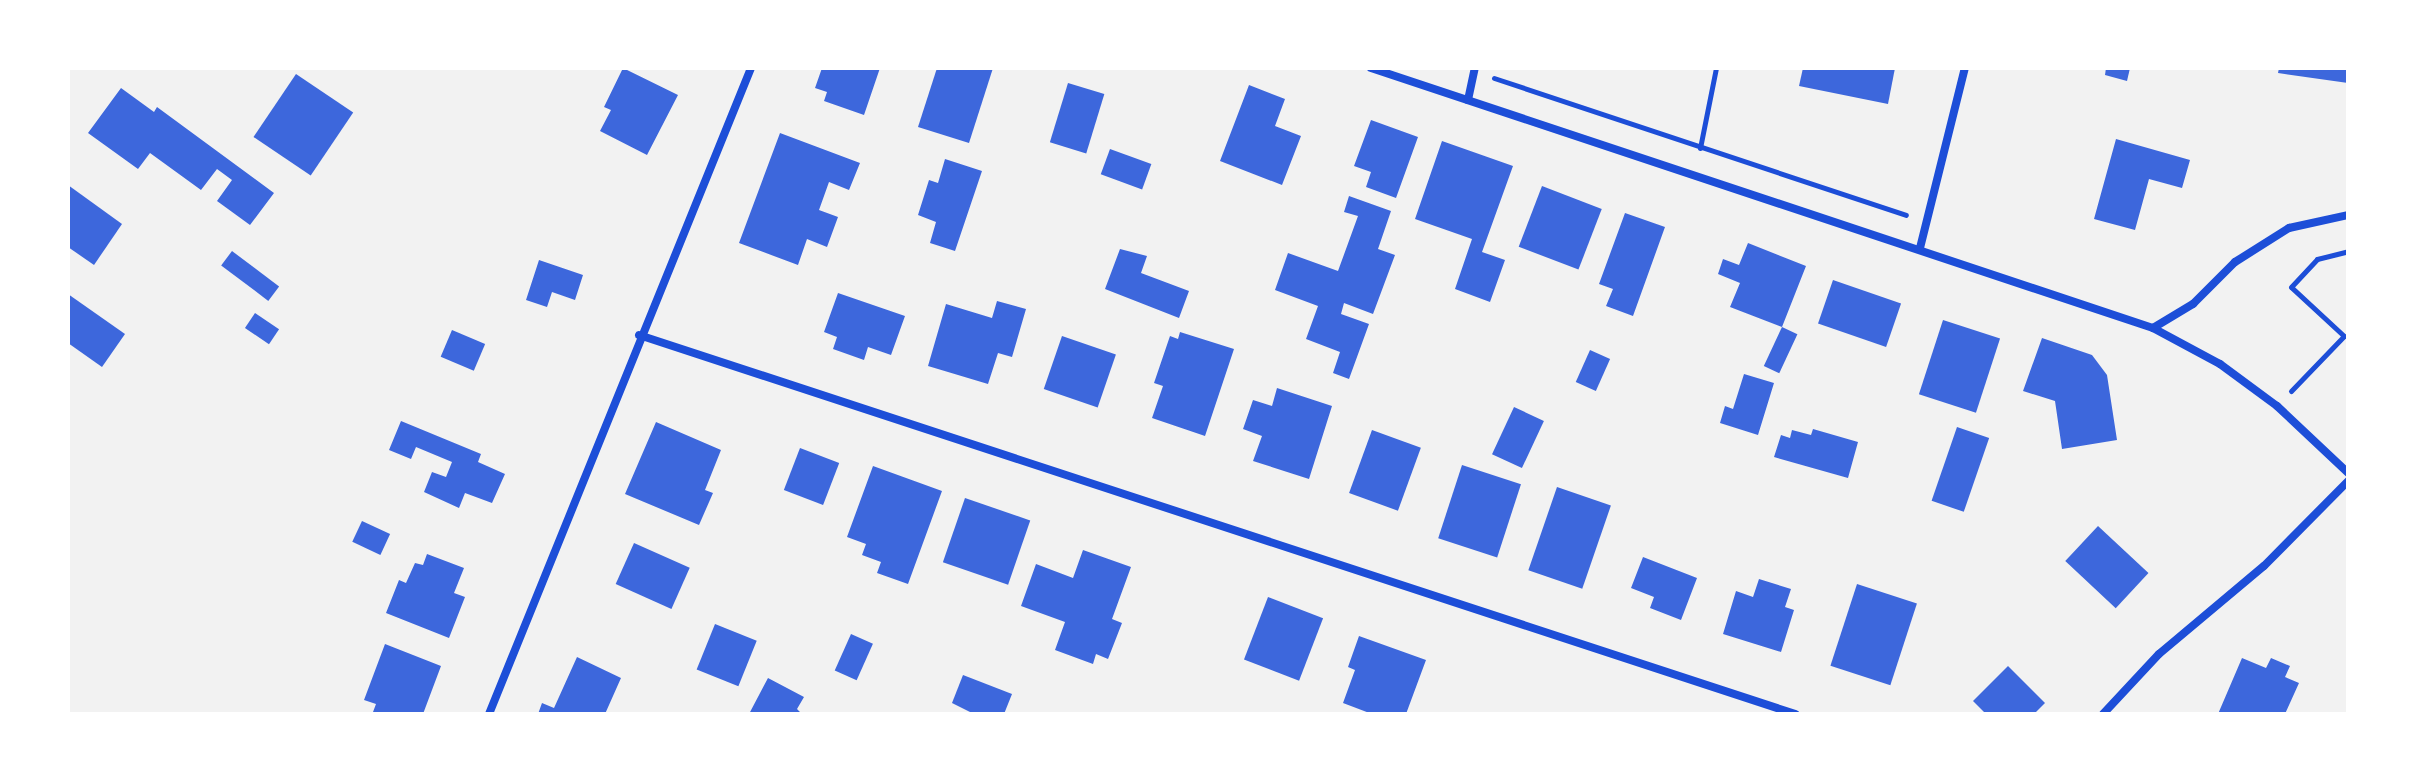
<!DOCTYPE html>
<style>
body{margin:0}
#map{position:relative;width:2416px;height:782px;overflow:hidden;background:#f2f2f2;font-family:"Alegreya Sans",sans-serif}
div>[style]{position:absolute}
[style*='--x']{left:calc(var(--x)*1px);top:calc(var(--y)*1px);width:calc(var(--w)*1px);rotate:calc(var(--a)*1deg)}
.building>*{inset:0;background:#3d67dc;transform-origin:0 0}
.path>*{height:5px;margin:-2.5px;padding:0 2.5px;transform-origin:2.5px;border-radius:2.5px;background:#1d4ed8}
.minor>*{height:8px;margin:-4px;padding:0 4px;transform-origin:4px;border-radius:4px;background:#1d4ed8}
span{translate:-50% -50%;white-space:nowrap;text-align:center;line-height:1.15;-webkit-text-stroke:6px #fff;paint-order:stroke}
.frame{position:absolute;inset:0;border:70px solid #fff;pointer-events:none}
</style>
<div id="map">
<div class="building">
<div style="clip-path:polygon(623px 68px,678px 95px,647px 155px,600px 131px,611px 110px,604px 107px)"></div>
<div style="clip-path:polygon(822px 68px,880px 68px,864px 115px,824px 101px,827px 92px,815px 88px)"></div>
<div style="clip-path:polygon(937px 68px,993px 68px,969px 143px,918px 127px)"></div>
<div style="clip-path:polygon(1803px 68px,1895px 68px,1888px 104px,1799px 86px)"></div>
<div style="clip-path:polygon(2106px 68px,2130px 68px,2127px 81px,2105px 75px)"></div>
<div style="clip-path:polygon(2279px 68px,2348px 68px,2348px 83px,2278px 73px)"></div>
<div style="left:296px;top:74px;width:69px;height:76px;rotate:34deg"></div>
<div style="left:1068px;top:83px;width:38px;height:62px;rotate:17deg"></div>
<div style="clip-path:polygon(1249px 85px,1285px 99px,1275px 126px,1301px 136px,1282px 185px,1220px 161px)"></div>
<div style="clip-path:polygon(121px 88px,154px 112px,157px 107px,274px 193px,250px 225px,217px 201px,232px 180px,217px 169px,201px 190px,150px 153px,138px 169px,88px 133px)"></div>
<div style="clip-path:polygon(1371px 120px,1418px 137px,1396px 198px,1366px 187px,1371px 172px,1354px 166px)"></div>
<div style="clip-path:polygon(780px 133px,860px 163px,849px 190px,829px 182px,819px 210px,838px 217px,827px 247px,807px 239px,798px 265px,739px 243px)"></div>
<div style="clip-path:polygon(2116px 139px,2190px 160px,2182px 188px,2149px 179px,2135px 230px,2094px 219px)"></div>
<div style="clip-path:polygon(1442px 141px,1513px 166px,1482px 252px,1505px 260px,1490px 302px,1455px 289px,1472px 239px,1415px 219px)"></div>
<div style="left:1110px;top:149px;width:44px;height:27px;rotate:20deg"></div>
<div style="clip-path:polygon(945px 159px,982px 171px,955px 251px,930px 243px,936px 222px,918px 215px,929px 180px,938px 183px)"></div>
<div style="clip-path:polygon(68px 185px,122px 224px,94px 265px,68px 247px)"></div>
<div style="left:1542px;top:186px;width:64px;height:65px;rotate:21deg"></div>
<div style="clip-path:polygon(1349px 196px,1391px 211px,1378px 249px,1395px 255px,1373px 314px,1344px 303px,1341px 314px,1369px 324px,1349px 379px,1333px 373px,1340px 352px,1306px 339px,1318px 306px,1275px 290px,1288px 253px,1338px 271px,1358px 216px,1344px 212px)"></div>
<div style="clip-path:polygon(1625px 213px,1665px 227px,1633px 316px,1606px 306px,1613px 289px,1599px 284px)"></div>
<div style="clip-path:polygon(1748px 243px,1806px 266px,1782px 327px,1730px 307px,1740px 283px,1718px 274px,1723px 259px,1739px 265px)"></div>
<div style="clip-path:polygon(1120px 249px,1147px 256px,1141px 273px,1189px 291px,1179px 318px,1105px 289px)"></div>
<div style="left:232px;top:251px;width:59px;height:18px;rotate:37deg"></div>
<div style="clip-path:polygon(539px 260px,583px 275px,575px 300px,552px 292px,547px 307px,526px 300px)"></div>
<div style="left:1833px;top:280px;width:72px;height:46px;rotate:19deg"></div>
<div style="clip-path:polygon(838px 293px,905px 316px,891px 355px,868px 347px,864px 360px,833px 349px,837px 337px,824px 332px)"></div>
<div style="clip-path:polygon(68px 294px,125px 334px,102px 367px,68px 343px)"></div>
<div style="clip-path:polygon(997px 301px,1026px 309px,1012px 357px,998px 353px,988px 384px,928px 366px,946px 304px,992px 318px)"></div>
<div style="left:255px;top:313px;width:29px;height:18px;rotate:34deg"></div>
<div style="left:1943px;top:320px;width:60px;height:78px;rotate:18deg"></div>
<div style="left:1782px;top:327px;width:17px;height:43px;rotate:25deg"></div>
<div style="left:452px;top:330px;width:36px;height:29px;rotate:23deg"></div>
<div style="clip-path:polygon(1180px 332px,1234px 349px,1205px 436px,1152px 418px,1163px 386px,1154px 383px,1170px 336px,1178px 339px)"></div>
<div style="left:1062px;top:336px;width:57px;height:56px;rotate:19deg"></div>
<div style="clip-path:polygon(2042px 338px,2092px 355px,2107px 375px,2117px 440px,2062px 449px,2055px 401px,2023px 391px)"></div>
<div style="left:1590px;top:350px;width:22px;height:35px;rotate:24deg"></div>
<div style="clip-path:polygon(1744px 374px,1774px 383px,1758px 435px,1720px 423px,1725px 406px,1733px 409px)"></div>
<div style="clip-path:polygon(1277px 388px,1332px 406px,1309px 479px,1253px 461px,1262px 436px,1243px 429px,1253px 400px,1272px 406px)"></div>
<div style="left:1514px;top:407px;width:33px;height:52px;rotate:25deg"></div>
<div style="clip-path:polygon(401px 421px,481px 454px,478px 462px,505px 474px,492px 503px,465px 493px,459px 508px,424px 492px,432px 472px,446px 477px,452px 462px,416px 447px,411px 459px,389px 450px)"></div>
<div style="clip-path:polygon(656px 422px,721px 450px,705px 490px,713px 493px,699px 525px,625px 494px)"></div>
<div style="left:1957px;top:427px;width:34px;height:78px;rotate:19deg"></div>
<div style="clip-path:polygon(1813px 429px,1858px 442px,1848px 478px,1774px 457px,1781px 435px,1790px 438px,1792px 430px,1811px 435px)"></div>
<div style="left:1372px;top:430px;width:52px;height:67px;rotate:20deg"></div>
<div style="left:800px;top:448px;width:42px;height:45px;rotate:21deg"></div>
<div style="left:1462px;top:465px;width:62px;height:77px;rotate:18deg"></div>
<div style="clip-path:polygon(873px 466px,942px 491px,908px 584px,877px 573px,881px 562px,862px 555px,866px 544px,847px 537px)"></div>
<div style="left:1557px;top:487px;width:57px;height:88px;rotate:19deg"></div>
<div style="left:965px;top:498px;width:69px;height:68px;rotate:19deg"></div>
<div style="left:362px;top:521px;width:31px;height:23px;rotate:25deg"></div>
<div style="left:2098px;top:526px;width:69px;height:48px;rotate:43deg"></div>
<div style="left:634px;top:543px;width:61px;height:45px;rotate:24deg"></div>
<div style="clip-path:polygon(1083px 550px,1131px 567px,1112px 619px,1122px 623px,1108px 659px,1096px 654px,1093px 664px,1055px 650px,1065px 622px,1021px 606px,1036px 564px,1073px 578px)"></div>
<div style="clip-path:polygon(427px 554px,464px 568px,454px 593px,465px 597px,449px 638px,386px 613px,399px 580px,406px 583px,415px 563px,423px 565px)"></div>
<div style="clip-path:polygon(1643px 557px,1697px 578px,1681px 620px,1650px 608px,1654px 597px,1631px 588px)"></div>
<div style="clip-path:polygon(1759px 579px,1791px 589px,1785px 607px,1794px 610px,1781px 652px,1723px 634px,1736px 591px,1753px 597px)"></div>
<div style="left:1857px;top:584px;width:63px;height:86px;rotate:18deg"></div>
<div style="left:1268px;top:597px;width:59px;height:67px;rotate:21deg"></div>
<div style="left:715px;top:624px;width:45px;height:49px;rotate:22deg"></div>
<div style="left:851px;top:634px;width:24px;height:40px;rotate:24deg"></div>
<div style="clip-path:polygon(1359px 636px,1426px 660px,1406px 714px,1372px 714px,1343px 703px,1355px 670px,1348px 667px)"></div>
<div style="clip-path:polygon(385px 644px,441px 666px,423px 714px,379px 714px,373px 712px,376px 704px,364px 700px)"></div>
<div style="clip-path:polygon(577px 657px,621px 678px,605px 714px,538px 714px,542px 703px,554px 708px)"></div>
<div style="clip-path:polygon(2242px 658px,2266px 668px,2271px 658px,2290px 666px,2285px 677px,2299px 683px,2285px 714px,2218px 714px)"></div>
<div style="clip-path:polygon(2008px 666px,2045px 703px,2034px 714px,1986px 714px,1973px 701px)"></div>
<div style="clip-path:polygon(963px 675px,1012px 694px,1004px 714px,974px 714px,952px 703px)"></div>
<div style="clip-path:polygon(768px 678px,804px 697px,797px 709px,802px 714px,749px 714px)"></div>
</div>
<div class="path">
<div style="--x:1494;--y:78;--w:434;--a:18.4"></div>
<div style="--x:1700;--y:148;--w:82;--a:-78.7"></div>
<div style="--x:2291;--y:391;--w:76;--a:-46.1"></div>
<div style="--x:2344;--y:336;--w:72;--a:-137.2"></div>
<div style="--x:2291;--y:287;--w:38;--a:-47"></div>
<div style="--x:2317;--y:259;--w:32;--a:-14"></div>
</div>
<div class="minor">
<div style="--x:1371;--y:68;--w:824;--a:18.39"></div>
<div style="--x:2153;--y:328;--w:76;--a:28.2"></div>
<div style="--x:2220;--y:364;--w:71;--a:36.4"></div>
<div style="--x:2277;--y:406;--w:98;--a:43.3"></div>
<div style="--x:1468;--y:100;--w:33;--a:-78"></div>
<div style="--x:1920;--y:248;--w:186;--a:-76"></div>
<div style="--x:2153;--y:328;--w:47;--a:-31"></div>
<div style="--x:2193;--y:304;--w:59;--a:-45"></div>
<div style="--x:2235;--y:262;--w:64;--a:-32.2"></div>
<div style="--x:2289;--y:228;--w:60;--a:-12.4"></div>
<div style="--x:639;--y:335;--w:1217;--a:18.15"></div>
<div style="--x:489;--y:714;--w:697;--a:-67.92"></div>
<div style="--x:2103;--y:714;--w:82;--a:-47"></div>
<div style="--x:2159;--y:654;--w:137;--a:-40"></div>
<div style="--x:2264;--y:566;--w:120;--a:-45.3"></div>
</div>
<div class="frame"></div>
</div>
